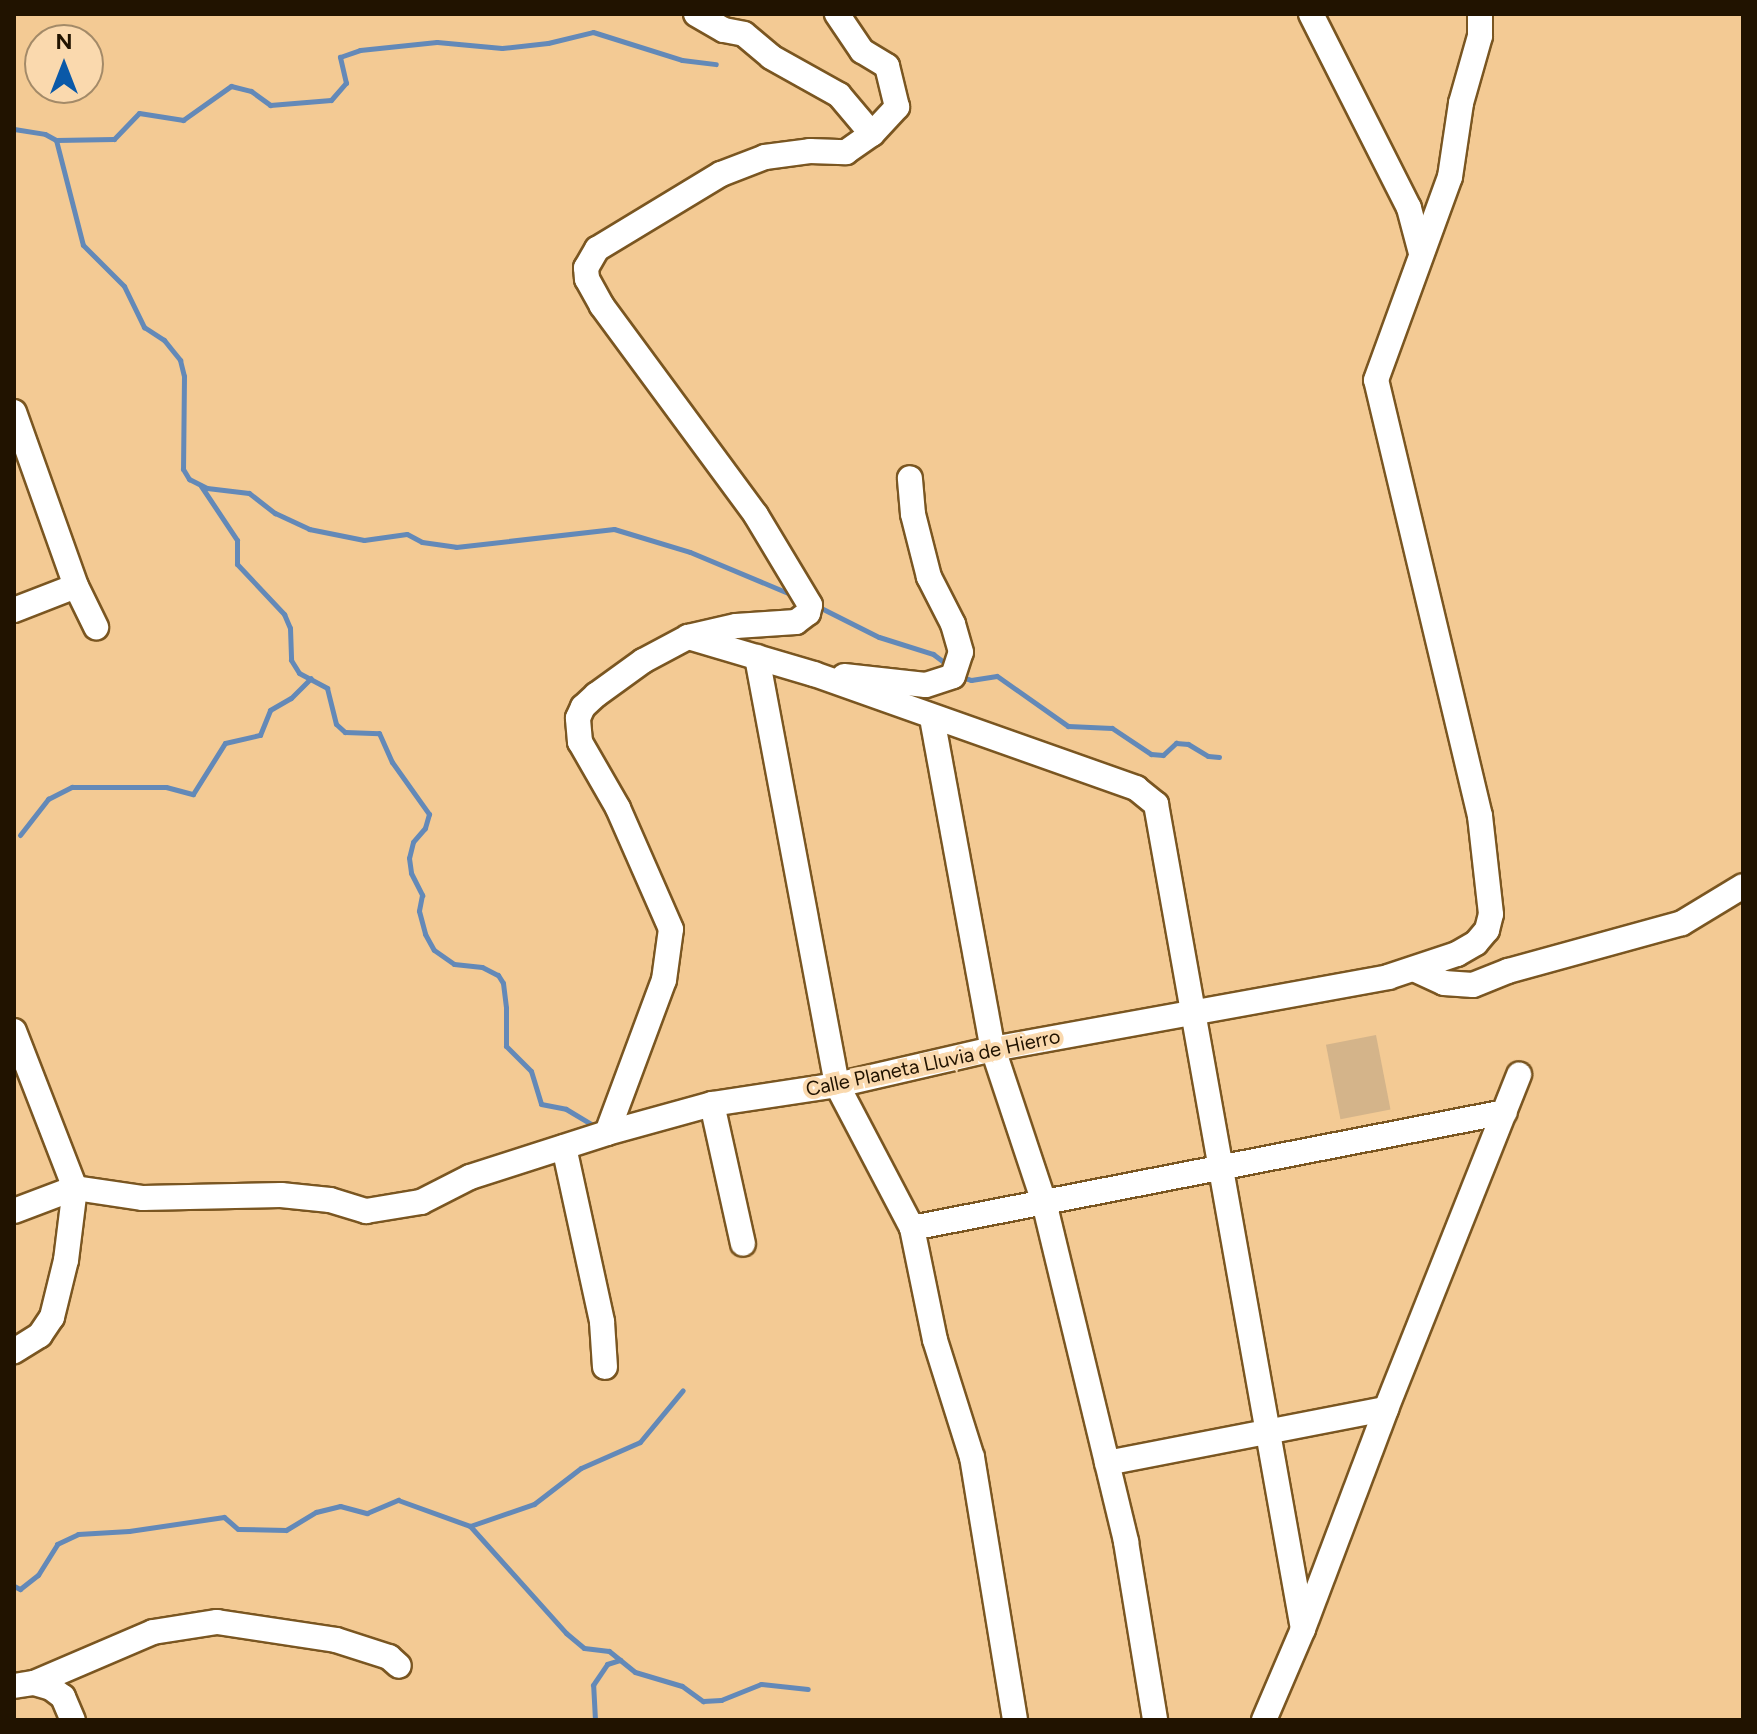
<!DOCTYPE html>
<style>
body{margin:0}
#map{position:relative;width:1757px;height:1734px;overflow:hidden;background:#f3ca94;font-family:Figtree,sans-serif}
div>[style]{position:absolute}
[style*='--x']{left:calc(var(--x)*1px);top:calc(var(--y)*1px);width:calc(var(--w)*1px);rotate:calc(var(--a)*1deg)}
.green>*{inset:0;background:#d4b48a;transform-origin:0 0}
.stream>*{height:5px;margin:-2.5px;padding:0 2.5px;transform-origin:2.5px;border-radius:2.5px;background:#6389b8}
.roads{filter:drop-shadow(2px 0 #7a5621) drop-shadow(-2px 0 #7a5621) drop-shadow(0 2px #7a5621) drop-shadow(0 -2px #7a5621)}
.minor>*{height:24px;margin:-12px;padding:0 12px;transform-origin:12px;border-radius:12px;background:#fff}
span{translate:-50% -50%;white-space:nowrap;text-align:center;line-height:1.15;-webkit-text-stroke:8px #fad9ae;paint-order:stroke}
.street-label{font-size:20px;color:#211300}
.frame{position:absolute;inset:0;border:16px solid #211300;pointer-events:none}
.north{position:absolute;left:24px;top:24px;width:80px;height:80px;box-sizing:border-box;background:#fad9ae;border:2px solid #a38a68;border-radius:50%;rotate:0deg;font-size:22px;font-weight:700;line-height:32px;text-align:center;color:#211300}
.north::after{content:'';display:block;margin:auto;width:28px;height:36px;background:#0a59a8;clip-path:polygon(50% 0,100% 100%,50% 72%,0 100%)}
</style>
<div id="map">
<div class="green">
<div style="left:1376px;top:1035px;width:76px;height:51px;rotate:79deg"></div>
</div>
<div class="stream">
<div style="--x:14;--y:129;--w:31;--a:9"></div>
<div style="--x:45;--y:134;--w:13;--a:29"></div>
<div style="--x:56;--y:140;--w:108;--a:75.6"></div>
<div style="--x:83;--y:245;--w:58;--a:45"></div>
<div style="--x:124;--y:286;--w:46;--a:64"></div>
<div style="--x:144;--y:327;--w:24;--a:33"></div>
<div style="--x:164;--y:340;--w:26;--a:51"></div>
<div style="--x:180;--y:360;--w:16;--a:76"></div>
<div style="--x:184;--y:376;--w:93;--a:90.6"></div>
<div style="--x:183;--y:469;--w:12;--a:59"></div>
<div style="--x:189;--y:479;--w:20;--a:27"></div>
<div style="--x:207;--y:488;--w:42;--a:6.8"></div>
<div style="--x:249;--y:493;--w:33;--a:38"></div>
<div style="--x:275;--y:513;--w:38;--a:25"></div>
<div style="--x:309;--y:529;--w:56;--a:11.3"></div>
<div style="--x:364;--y:540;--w:43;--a:-7.9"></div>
<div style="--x:407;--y:534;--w:17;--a:28"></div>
<div style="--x:422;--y:542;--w:34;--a:8"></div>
<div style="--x:456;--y:547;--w:159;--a:-6.5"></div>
<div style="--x:614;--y:529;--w:79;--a:16.8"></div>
<div style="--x:690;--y:552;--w:112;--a:22.7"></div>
<div style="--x:56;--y:140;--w:58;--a:-1"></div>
<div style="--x:114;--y:139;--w:36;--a:-46"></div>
<div style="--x:139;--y:113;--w:45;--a:9"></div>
<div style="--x:183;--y:120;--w:59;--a:-35.3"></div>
<div style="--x:231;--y:86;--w:21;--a:14"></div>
<div style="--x:251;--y:91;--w:24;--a:36"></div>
<div style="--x:270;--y:105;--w:61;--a:-4.7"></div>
<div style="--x:331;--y:100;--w:23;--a:-49"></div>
<div style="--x:346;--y:83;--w:27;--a:-103"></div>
<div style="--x:340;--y:57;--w:21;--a:-19"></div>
<div style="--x:360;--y:50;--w:77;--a:-5.9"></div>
<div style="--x:437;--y:42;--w:65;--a:5.3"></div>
<div style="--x:502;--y:48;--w:46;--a:-6.2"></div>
<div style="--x:548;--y:43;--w:46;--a:-13.7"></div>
<div style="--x:593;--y:32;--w:93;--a:17.5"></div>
<div style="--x:682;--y:60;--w:34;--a:7"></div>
<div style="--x:201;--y:486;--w:65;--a:56.3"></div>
<div style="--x:237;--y:540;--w:24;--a:90"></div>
<div style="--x:237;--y:564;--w:69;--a:46.8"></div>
<div style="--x:284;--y:614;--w:15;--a:67"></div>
<div style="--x:290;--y:628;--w:32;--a:88"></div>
<div style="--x:291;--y:660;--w:15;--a:58"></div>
<div style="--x:299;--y:673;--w:32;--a:28"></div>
<div style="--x:327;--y:688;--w:37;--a:76"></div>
<div style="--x:336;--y:724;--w:12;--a:42"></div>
<div style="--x:345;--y:732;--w:34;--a:2"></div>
<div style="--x:379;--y:733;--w:32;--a:66"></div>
<div style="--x:392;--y:762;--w:64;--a:54.6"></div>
<div style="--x:429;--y:814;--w:15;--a:106"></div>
<div style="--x:425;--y:828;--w:18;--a:131"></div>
<div style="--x:413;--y:842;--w:16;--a:104"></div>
<div style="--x:409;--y:858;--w:15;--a:82"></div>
<div style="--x:411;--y:873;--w:25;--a:63"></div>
<div style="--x:422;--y:895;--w:16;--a:101"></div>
<div style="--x:419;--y:911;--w:24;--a:75"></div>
<div style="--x:425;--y:934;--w:18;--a:61"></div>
<div style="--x:434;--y:950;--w:24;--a:35"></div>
<div style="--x:454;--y:964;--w:28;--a:6"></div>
<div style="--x:482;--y:967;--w:18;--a:27"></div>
<div style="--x:498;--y:975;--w:9;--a:58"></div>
<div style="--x:503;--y:983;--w:25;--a:83"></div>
<div style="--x:506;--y:1008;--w:38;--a:90"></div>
<div style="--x:506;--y:1046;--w:35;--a:45"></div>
<div style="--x:531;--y:1071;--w:34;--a:73"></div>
<div style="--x:541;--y:1104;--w:25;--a:11"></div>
<div style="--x:566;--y:1109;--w:29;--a:31"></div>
<div style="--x:817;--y:606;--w:69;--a:26.6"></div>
<div style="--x:879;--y:637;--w:57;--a:17.5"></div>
<div style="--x:933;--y:654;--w:20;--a:37"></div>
<div style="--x:959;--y:676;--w:13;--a:18"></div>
<div style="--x:971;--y:680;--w:26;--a:-9"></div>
<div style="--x:997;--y:676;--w:87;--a:35.2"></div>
<div style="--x:1068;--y:726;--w:44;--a:2.6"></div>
<div style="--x:1112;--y:728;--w:47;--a:33.7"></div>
<div style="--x:1151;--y:754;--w:12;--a:5"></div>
<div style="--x:1163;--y:755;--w:18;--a:-43"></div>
<div style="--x:1176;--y:743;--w:12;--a:5"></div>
<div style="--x:1188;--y:744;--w:23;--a:31"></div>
<div style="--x:1208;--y:756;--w:11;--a:5"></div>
<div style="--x:20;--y:835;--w:46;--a:-52.1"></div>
<div style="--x:48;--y:799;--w:27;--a:-27"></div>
<div style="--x:72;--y:787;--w:94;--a:0"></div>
<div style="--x:166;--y:787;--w:28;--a:15"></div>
<div style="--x:193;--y:794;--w:60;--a:-57.9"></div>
<div style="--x:225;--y:743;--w:36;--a:-13"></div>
<div style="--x:260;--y:735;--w:27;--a:-68"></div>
<div style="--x:270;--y:710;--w:24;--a:-30"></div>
<div style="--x:291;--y:698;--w:28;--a:-45"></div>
<div style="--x:470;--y:1526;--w:68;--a:-19"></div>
<div style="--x:534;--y:1504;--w:59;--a:-37.5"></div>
<div style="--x:581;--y:1468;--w:64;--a:-23.8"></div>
<div style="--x:640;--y:1442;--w:67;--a:-50.4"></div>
<div style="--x:14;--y:1586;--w:7;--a:27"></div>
<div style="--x:20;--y:1589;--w:23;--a:-38"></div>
<div style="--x:38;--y:1575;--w:36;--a:-58"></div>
<div style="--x:57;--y:1544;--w:23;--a:-25"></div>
<div style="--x:78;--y:1534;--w:51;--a:-3.4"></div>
<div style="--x:129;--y:1531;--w:96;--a:-8.4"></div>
<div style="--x:224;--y:1517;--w:18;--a:41"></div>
<div style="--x:238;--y:1529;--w:48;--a:1.2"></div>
<div style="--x:286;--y:1530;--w:35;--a:-31"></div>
<div style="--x:316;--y:1512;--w:25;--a:-14"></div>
<div style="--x:340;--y:1506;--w:28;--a:15"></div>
<div style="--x:367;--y:1513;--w:34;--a:-23"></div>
<div style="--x:398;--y:1500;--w:77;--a:19.9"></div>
<div style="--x:470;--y:1526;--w:144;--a:48.1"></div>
<div style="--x:566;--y:1633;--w:23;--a:40"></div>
<div style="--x:584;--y:1648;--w:25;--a:7"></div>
<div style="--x:609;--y:1651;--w:33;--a:39"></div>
<div style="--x:635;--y:1672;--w:49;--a:16.6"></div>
<div style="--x:682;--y:1686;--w:26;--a:36"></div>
<div style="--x:703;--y:1701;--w:18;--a:-3"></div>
<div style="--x:721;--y:1700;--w:43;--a:-21.8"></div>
<div style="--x:761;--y:1684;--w:47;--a:6.1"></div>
<div style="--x:595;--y:1720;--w:35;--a:-93"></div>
<div style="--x:593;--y:1685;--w:25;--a:-56"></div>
<div style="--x:607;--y:1664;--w:14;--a:-17"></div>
</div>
<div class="roads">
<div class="minor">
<div style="--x:696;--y:14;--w:32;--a:30"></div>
<div style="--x:724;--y:30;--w:20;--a:11"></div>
<div style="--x:744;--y:34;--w:35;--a:40"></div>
<div style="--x:771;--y:57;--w:78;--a:29.2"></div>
<div style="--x:839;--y:95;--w:51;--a:49.8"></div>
<div style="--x:1311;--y:14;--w:217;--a:63.2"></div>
<div style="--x:1409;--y:208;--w:47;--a:75.1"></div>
<div style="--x:14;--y:412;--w:185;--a:70.4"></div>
<div style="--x:76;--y:586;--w:46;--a:64"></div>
<div style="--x:14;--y:610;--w:66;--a:-21.2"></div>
<div style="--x:688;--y:637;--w:131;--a:16.4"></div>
<div style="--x:814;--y:674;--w:342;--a:19.5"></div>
<div style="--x:1136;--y:788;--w:26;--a:39"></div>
<div style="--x:1156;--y:804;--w:838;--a:79.9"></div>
<div style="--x:757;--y:657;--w:435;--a:79.4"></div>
<div style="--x:837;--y:1085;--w:161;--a:62.3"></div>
<div style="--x:912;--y:1228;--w:114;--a:78.4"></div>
<div style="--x:935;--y:1340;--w:123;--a:72.5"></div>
<div style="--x:972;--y:1457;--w:266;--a:80.7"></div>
<div style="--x:844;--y:676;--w:82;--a:6.3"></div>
<div style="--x:926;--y:685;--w:28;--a:-18"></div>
<div style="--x:953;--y:676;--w:25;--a:-72"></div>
<div style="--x:961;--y:652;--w:29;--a:-106"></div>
<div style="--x:953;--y:624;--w:53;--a:-117.1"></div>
<div style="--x:929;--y:577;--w:65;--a:-104.3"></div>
<div style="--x:913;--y:514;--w:36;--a:-95"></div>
<div style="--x:932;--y:718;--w:337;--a:79.6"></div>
<div style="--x:993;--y:1049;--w:161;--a:71.6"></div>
<div style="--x:1044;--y:1202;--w:350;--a:76.4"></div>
<div style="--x:1126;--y:1542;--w:180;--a:80.7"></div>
<div style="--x:1414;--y:969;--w:33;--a:25"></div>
<div style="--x:1444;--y:983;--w:29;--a:4"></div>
<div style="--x:1473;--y:985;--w:38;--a:-22"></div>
<div style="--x:1508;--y:971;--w:180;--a:-15.4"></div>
<div style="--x:1682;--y:923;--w:71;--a:-31.2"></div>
<div style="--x:14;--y:1031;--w:168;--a:68.8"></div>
<div style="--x:75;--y:1188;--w:73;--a:97.1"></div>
<div style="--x:66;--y:1260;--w:59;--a:103.8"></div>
<div style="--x:52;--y:1317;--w:22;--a:124"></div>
<div style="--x:40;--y:1335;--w:31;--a:148"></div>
<div style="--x:712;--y:1104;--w:143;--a:77.5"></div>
<div style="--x:607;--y:1133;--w:163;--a:-69.6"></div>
<div style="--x:664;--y:980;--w:51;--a:-82.2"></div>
<div style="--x:671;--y:929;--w:132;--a:-113.7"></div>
<div style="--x:618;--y:808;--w:76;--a:-119.9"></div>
<div style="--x:580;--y:742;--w:24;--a:-95"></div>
<div style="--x:578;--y:718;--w:12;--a:-66"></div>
<div style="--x:583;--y:707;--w:18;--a:-43"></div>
<div style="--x:596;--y:695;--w:58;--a:-35.9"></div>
<div style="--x:643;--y:661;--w:51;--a:-28.1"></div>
<div style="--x:688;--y:637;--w:49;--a:-12.9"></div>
<div style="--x:736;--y:626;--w:60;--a:-3.8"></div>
<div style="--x:796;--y:622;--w:15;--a:-37"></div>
<div style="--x:808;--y:613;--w:8;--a:-76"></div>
<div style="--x:810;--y:605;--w:105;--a:-121"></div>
<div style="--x:756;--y:515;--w:260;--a:-126.4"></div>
<div style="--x:602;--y:306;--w:31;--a:-119"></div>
<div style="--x:587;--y:279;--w:11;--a:-95"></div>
<div style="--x:586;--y:268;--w:22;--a:-60"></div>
<div style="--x:597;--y:249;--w:145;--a:-31.2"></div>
<div style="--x:721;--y:174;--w:47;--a:-21.1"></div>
<div style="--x:765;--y:157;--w:45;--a:-7.6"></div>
<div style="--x:810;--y:151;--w:36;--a:2"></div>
<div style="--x:846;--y:152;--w:32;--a:-35"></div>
<div style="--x:872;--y:134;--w:37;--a:-47"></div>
<div style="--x:897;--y:107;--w:42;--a:-103.7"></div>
<div style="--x:887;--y:66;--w:29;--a:-149"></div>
<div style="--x:862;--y:51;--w:45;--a:-124"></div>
<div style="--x:564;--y:1147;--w:179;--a:77.7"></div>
<div style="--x:602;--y:1322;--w:45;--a:86.2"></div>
<div style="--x:14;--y:1211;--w:65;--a:-20.7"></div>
<div style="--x:75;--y:1188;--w:69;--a:8.4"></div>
<div style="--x:143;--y:1198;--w:138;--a:-1.2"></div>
<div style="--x:281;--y:1195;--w:49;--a:5.8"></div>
<div style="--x:330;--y:1200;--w:38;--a:17"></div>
<div style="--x:366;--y:1211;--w:56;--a:-9.3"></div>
<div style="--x:421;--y:1202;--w:55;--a:-27"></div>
<div style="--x:470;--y:1177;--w:144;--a:-17.8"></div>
<div style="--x:607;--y:1133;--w:109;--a:-15.4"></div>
<div style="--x:712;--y:1104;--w:126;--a:-8.6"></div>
<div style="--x:837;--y:1085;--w:160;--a:-13"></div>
<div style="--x:993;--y:1049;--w:402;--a:-10.3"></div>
<div style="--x:1388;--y:977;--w:73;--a:-18.4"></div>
<div style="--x:1457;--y:954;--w:22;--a:-30"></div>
<div style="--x:1476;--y:943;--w:17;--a:-50"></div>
<div style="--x:1487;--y:930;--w:16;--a:-76"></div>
<div style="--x:1491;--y:914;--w:99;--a:-96.4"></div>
<div style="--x:1480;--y:816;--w:448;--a:-103.4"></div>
<div style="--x:1376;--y:380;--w:216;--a:-70"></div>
<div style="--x:1450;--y:177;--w:75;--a:-81.5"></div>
<div style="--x:1461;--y:103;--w:70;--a:-74.2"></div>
<div style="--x:1480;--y:36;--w:22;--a:-90"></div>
<div style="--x:912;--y:1228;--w:604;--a:-11.07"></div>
<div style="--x:1107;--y:1463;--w:284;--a:-11"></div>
<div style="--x:34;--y:1683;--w:18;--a:16"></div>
<div style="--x:51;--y:1688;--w:15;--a:37"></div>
<div style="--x:63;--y:1697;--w:25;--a:67"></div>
<div style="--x:14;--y:1686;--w:20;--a:-9"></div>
<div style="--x:34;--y:1683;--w:129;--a:-23.2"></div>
<div style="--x:153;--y:1632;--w:65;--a:-8.9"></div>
<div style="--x:217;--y:1622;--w:120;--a:8.6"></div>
<div style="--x:336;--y:1640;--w:56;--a:17.8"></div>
<div style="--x:389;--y:1657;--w:13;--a:42"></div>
<div style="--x:1264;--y:1720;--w:99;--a:-66.8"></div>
<div style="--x:1303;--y:1629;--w:235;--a:-69.3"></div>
<div style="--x:1386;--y:1409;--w:360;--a:-68.3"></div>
</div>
</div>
<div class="street-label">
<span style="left:933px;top:1063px;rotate:-12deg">Calle Planeta Lluvia de Hierro</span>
</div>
<div class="frame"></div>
<div class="north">N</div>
</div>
